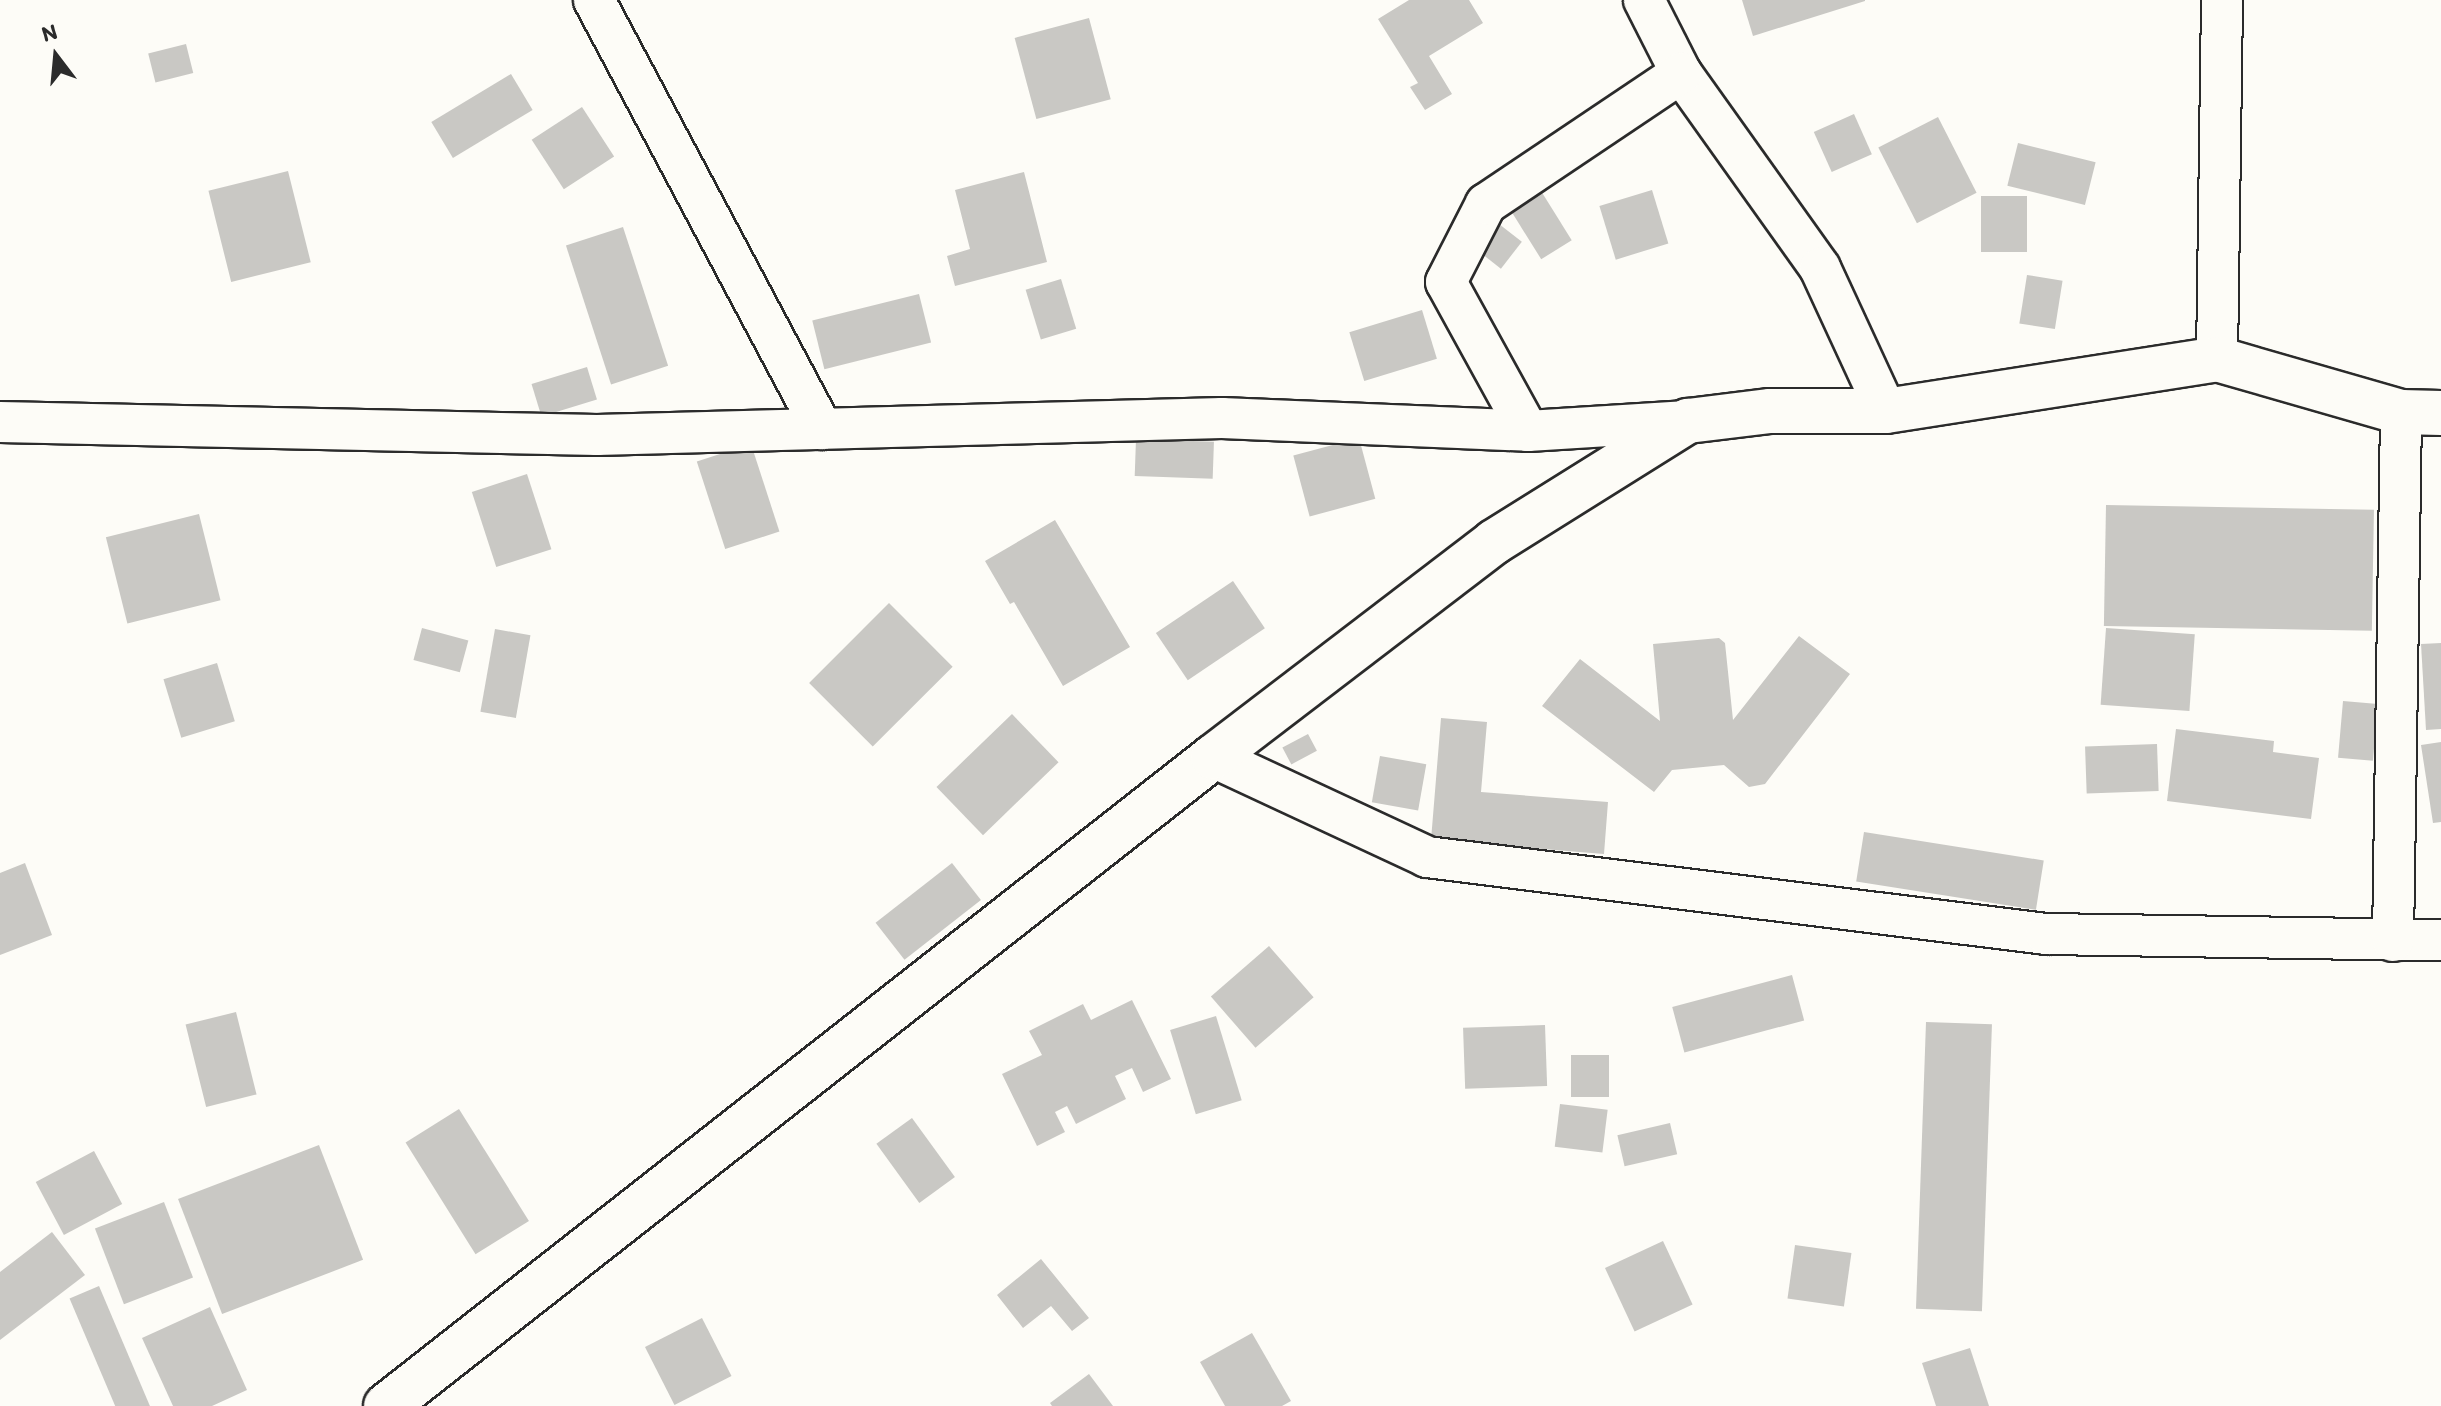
<!DOCTYPE html>
<style>
body{margin:0}
#map{position:relative;width:2441px;height:1406px;overflow:hidden;background:#fdfcf7;font-family:Itim,sans-serif}
div>[style]{position:absolute}
[style*='--x']{left:calc(var(--x)*1px);top:calc(var(--y)*1px);width:calc(var(--w)*1px);rotate:calc(var(--a)*1deg)}
.building>*{inset:0;background:#c9c8c4;transform-origin:0 0}
.roads{filter:drop-shadow(2px 0 #2b2b2b) drop-shadow(-2px 0 #2b2b2b) drop-shadow(0 2px #2b2b2b) drop-shadow(0 -2px #2b2b2b)}
.minor>*{height:40px;margin:-20px;padding:0 20px;transform-origin:20px;border-radius:20px;background:#fdfcf7}
.secondary>*{height:44px;margin:-22px;padding:0 22px;transform-origin:22px;border-radius:22px;background:#fdfcf7}
span{translate:-50% -50%;white-space:nowrap;text-align:center;line-height:1.15;-webkit-text-stroke:6px #fdfcf7;paint-order:stroke}
.north{position:absolute;left:16px;top:16px;width:80px;height:80px;-webkit-text-stroke:6px #fdfcf7;paint-order:stroke;rotate:344deg;font-size:22px;font-weight:700;line-height:32px;text-align:center;color:#2b2b2b}
.north::after{content:'';display:block;margin:auto;width:28px;height:36px;background:#2b2b2b;clip-path:polygon(50% 0,100% 100%,50% 72%,0 100%)}
</style>
<div id="map">
<div class="building">
<div style="clip-path:polygon(1409px 0,1469px 0,1483px 23px,1429px 56px,1452px 94px,1425px 110px,1410px 87px,1418px 83px,1378px 19px)"></div>
<div style="clip-path:polygon(1742px 0,1865px 0,1865px 1px,1753px 36px)"></div>
<div style="left:1089px;top:18px;width:84px;height:77px;rotate:75deg"></div>
<div style="left:186px;top:44px;width:30px;height:39px;rotate:76deg"></div>
<div style="left:511px;top:74px;width:42px;height:93px;rotate:59deg"></div>
<div style="left:582px;top:107px;width:59px;height:60px;rotate:57deg"></div>
<div style="left:1854px;top:114px;width:44px;height:44px;rotate:66deg"></div>
<div style="left:1938px;top:117px;width:85px;height:67px;rotate:63deg"></div>
<div style="left:2018px;top:143px;width:80px;height:44px;rotate:14deg"></div>
<div style="left:288px;top:171px;width:94px;height:82px;rotate:76deg"></div>
<div style="clip-path:polygon(1024px 172px,1047px 262px,955px 286px,947px 256px,970px 249px,955px 190px)"></div>
<div style="left:1652px;top:190px;width:56px;height:55px;rotate:73deg"></div>
<div style="left:1541px;top:191px;width:58px;height:36px;rotate:58deg"></div>
<div style="left:1981px;top:196px;width:46px;height:56px"></div>
<div style="left:1499px;top:224px;width:29px;height:34px;rotate:38deg"></div>
<div style="left:623px;top:227px;width:146px;height:60px;rotate:72deg"></div>
<div style="left:2027px;top:275px;width:36px;height:49px;rotate:9deg"></div>
<div style="left:1061px;top:279px;width:52px;height:37px;rotate:73deg"></div>
<div style="left:919px;top:294px;width:50px;height:110px;rotate:76deg"></div>
<div style="left:1422px;top:310px;width:51px;height:76px;rotate:73deg"></div>
<div style="left:587px;top:367px;width:34px;height:58px;rotate:73deg"></div>
<div style="left:1359px;top:438px;width:63px;height:68px;rotate:75deg"></div>
<div style="left:1136px;top:439px;width:78px;height:37px;rotate:2deg"></div>
<div style="left:751px;top:444px;width:92px;height:57px;rotate:72deg"></div>
<div style="left:527px;top:474px;width:79px;height:58px;rotate:72deg"></div>
<div style="left:2106px;top:505px;width:268px;height:121px;rotate:1deg"></div>
<div style="left:199px;top:514px;width:89px;height:96px;rotate:76deg"></div>
<div style="clip-path:polygon(1055px 520px,1130px 647px,1063px 686px,1014px 602px,1010px 604px,985px 561px)"></div>
<div style="left:1233px;top:581px;width:57px;height:93px;rotate:56deg"></div>
<div style="left:889px;top:603px;width:90px;height:113px;rotate:45deg"></div>
<div style="left:422px;top:628px;width:48px;height:33px;rotate:15deg"></div>
<div style="left:2106px;top:628px;width:89px;height:77px;rotate:4deg"></div>
<div style="left:495px;top:629px;width:36px;height:84px;rotate:10deg"></div>
<div style="clip-path:polygon(1799px 636px,1850px 674px,1765px 784px,1749px 787px,1724px 765px,1672px 770px,1654px 792px,1542px 706px,1580px 659px,1660px 721px,1653px 644px,1719px 638px,1725px 643px,1733px 720px)"></div>
<div style="clip-path:polygon(2441px 643px,2441px 729px,2426px 730px,2421px 644px)"></div>
<div style="left:217px;top:663px;width:61px;height:56px;rotate:73deg"></div>
<div style="left:2343px;top:701px;width:35px;height:57px;rotate:5deg"></div>
<div style="left:1012px;top:714px;width:67px;height:105px;rotate:46deg"></div>
<div style="clip-path:polygon(1441px 718px,1487px 722px,1481px 792px,1608px 802px,1604px 854px,1431px 840px)"></div>
<div style="clip-path:polygon(2176px 729px,2274px 741px,2273px 752px,2319px 758px,2311px 819px,2167px 801px)"></div>
<div style="left:1308px;top:734px;width:19px;height:29px;rotate:62deg"></div>
<div style="clip-path:polygon(2441px 742px,2441px 822px,2433px 823px,2421px 745px)"></div>
<div style="left:2157px;top:744px;width:47px;height:72px;rotate:88deg"></div>
<div style="left:1380px;top:756px;width:47px;height:47px;rotate:10deg"></div>
<div style="left:1864px;top:832px;width:182px;height:50px;rotate:9deg"></div>
<div style="clip-path:polygon(25px 863px,52px 935px,0 955px,0 873px)"></div>
<div style="left:952px;top:863px;width:47px;height:97px;rotate:52deg"></div>
<div style="left:1269px;top:946px;width:68px;height:77px;rotate:49deg"></div>
<div style="left:1792px;top:975px;width:47px;height:124px;rotate:75deg"></div>
<div style="clip-path:polygon(1132px 1000px,1171px 1079px,1143px 1092px,1132px 1068px,1115px 1076px,1126px 1099px,1076px 1124px,1067px 1106px,1055px 1112px,1065px 1132px,1037px 1146px,1002px 1074px,1042px 1055px,1029px 1031px,1083px 1004px,1091px 1020px)"></div>
<div style="left:236px;top:1012px;width:85px;height:52px;rotate:76deg"></div>
<div style="left:1216px;top:1016px;width:88px;height:48px;rotate:73deg"></div>
<div style="left:1926px;top:1022px;width:66px;height:287px;rotate:2deg"></div>
<div style="left:1545px;top:1025px;width:61px;height:82px;rotate:88deg"></div>
<div style="left:1571px;top:1055px;width:38px;height:42px"></div>
<div style="left:1560px;top:1104px;width:48px;height:43px;rotate:7deg"></div>
<div style="left:459px;top:1109px;width:132px;height:63px;rotate:58deg"></div>
<div style="left:912px;top:1118px;width:73px;height:44px;rotate:54deg"></div>
<div style="left:1670px;top:1123px;width:32px;height:54px;rotate:77deg"></div>
<div style="left:319px;top:1145px;width:123px;height:151px;rotate:69deg"></div>
<div style="left:94px;top:1151px;width:60px;height:66px;rotate:62deg"></div>
<div style="left:164px;top:1202px;width:81px;height:74px;rotate:69deg"></div>
<div style="clip-path:polygon(52px 1232px,85px 1275px,0 1340px,0 1272px)"></div>
<div style="left:1663px;top:1241px;width:70px;height:64px;rotate:65deg"></div>
<div style="left:1795px;top:1245px;width:57px;height:54px;rotate:8deg"></div>
<div style="clip-path:polygon(1041px 1259px,1089px 1318px,1072px 1331px,1051px 1306px,1023px 1328px,997px 1295px)"></div>
<div style="left:99px;top:1286px;width:131px;height:32px;rotate:67deg"></div>
<div style="clip-path:polygon(210px 1307px,247px 1390px,212px 1406px,173px 1406px,142px 1338px)"></div>
<div style="left:702px;top:1318px;width:65px;height:64px;rotate:63deg"></div>
<div style="clip-path:polygon(1252px 1333px,1291px 1401px,1282px 1406px,1225px 1406px,1200px 1362px)"></div>
<div style="clip-path:polygon(1970px 1348px,1989px 1406px,1936px 1406px,1922px 1363px)"></div>
<div style="clip-path:polygon(1089px 1374px,1113px 1406px,1052px 1406px,1050px 1403px)"></div>
</div>
<div class="roads">
<div class="minor">
<div style="--x:594;--y:0;--w:486;--a:62"></div>
<div style="--x:1644;--y:0;--w:82;--a:63.1"></div>
<div style="--x:1681;--y:73;--w:239;--a:54.5"></div>
<div style="--x:1820;--y:268;--w:157;--a:65.2"></div>
<div style="--x:2217;--y:359;--w:359;--a:-89.2"></div>
<div style="--x:0;--y:422;--w:597;--a:1.25"></div>
<div style="--x:597;--y:435;--w:625;--a:-1.56"></div>
<div style="--x:1222;--y:418;--w:306;--a:2.4"></div>
<div style="--x:1528;--y:431;--w:160;--a:-3.6"></div>
<div style="--x:1528;--y:431;--w:170;--a:-118.8"></div>
<div style="--x:1446;--y:282;--w:88;--a:-62.9"></div>
<div style="--x:1486;--y:204;--w:235;--a:-33.9"></div>
<div style="--x:1213;--y:757;--w:236;--a:25"></div>
<div style="--x:1427;--y:857;--w:624;--a:7.09"></div>
<div style="--x:2046;--y:934;--w:395;--a:0.9"></div>
<div style="--x:2393;--y:941;--w:529;--a:-89.13"></div>
</div>
<div class="secondary">
<div style="--x:386;--y:1406;--w:1051;--a:-38.12"></div>
<div style="--x:1213;--y:757;--w:354;--a:-37.4"></div>
<div style="--x:1494;--y:542;--w:229;--a:-32"></div>
<div style="--x:1688;--y:421;--w:83;--a:-7"></div>
<div style="--x:1770;--y:411;--w:116;--a:0"></div>
<div style="--x:1886;--y:411;--w:335;--a:-8.9"></div>
<div style="--x:2217;--y:359;--w:191;--a:16.1"></div>
<div style="--x:2401;--y:412;--w:40;--a:1.4"></div>
</div>
</div>
<div class="north">N</div>
</div>
